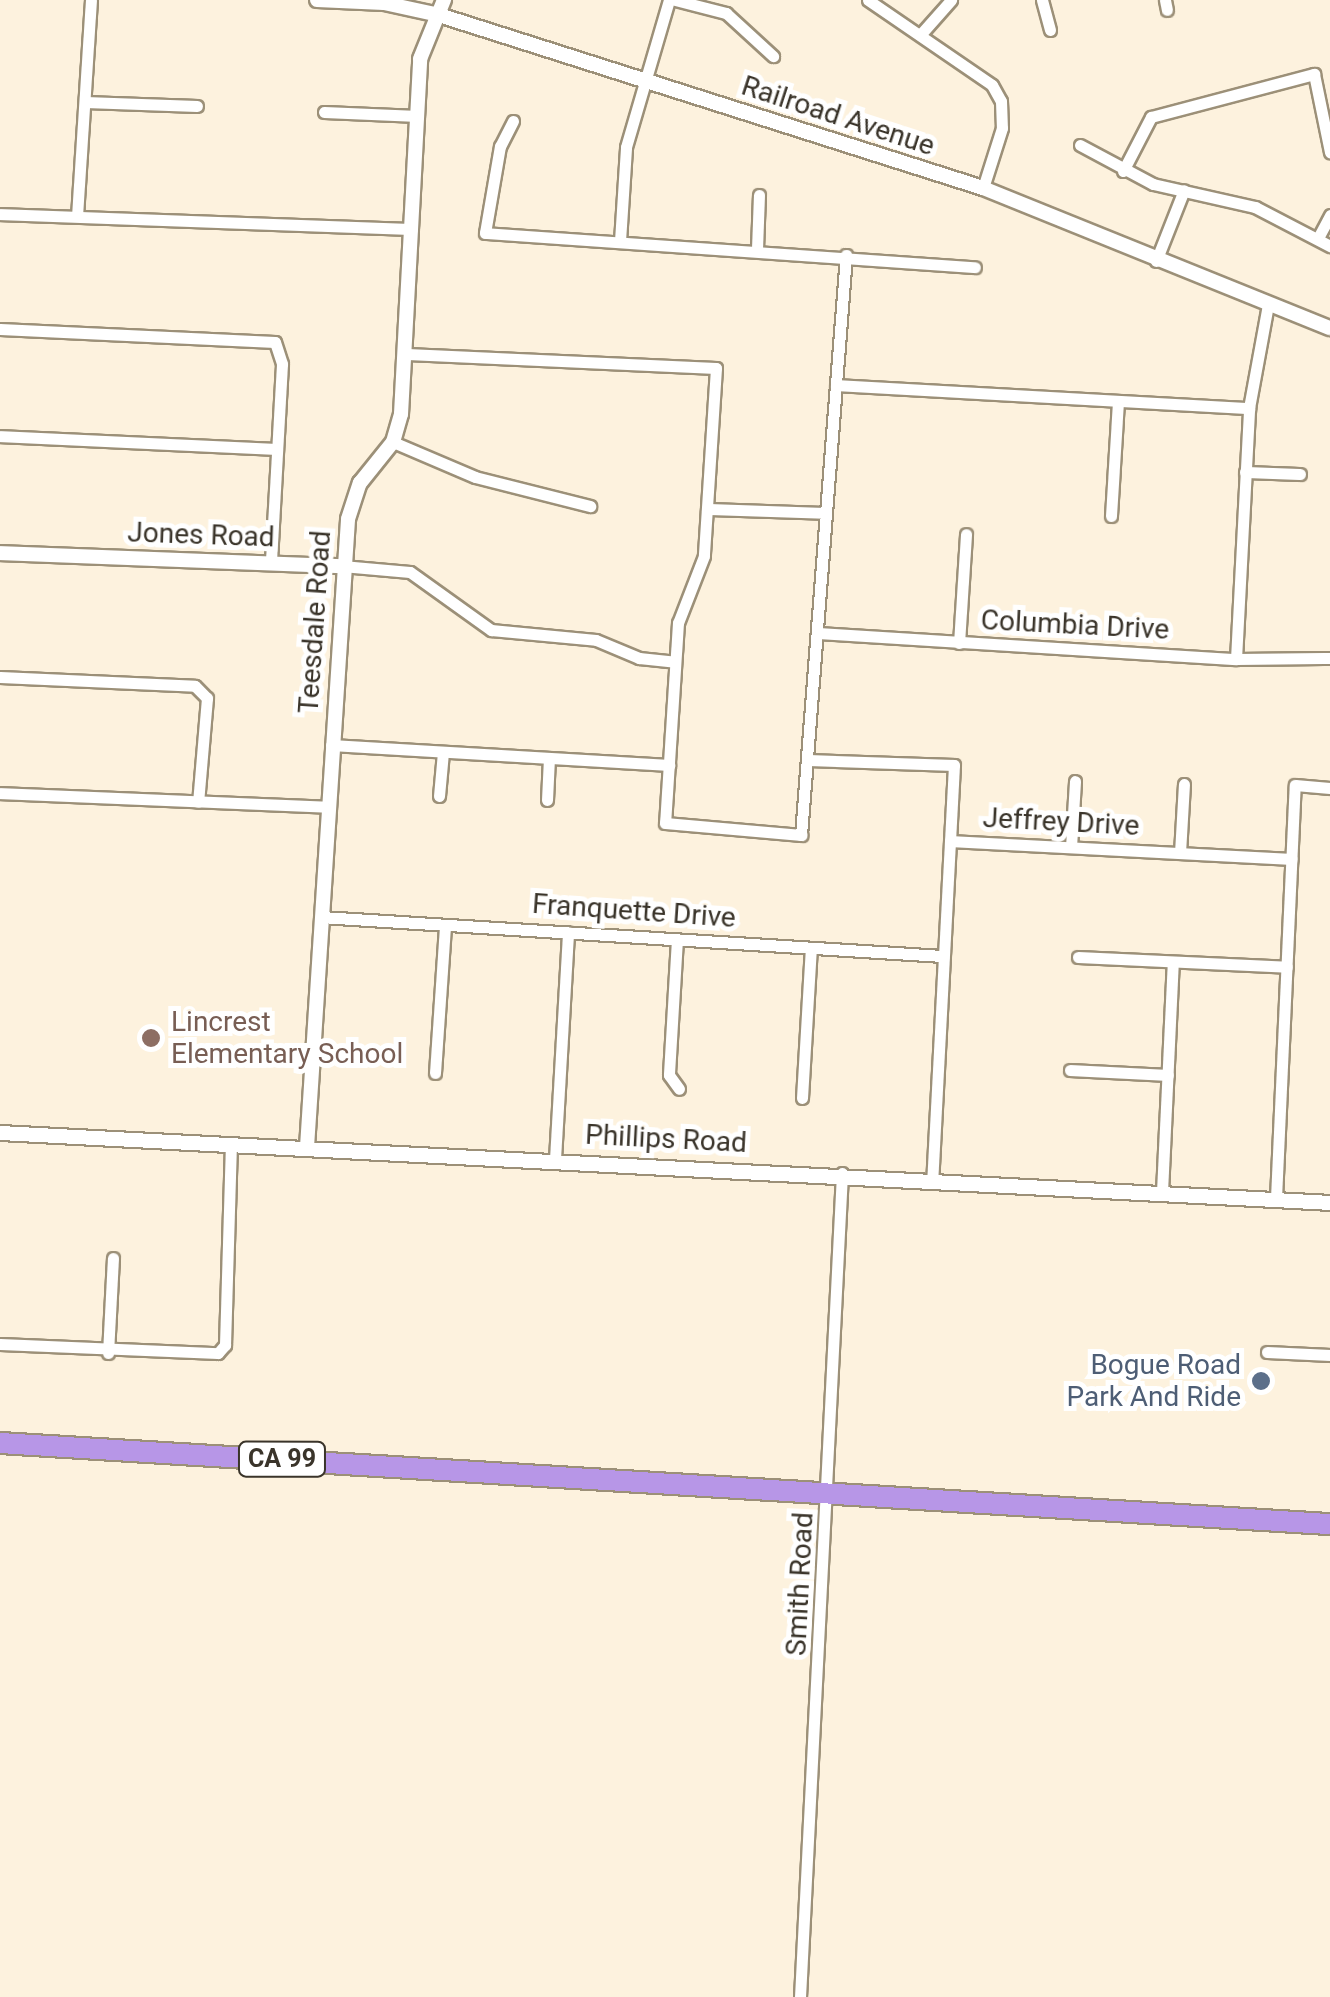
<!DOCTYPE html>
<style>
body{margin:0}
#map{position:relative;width:1330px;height:1997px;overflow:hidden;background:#fdf2de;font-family:Roboto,sans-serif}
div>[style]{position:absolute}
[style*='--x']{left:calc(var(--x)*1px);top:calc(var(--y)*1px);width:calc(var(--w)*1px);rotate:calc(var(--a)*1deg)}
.roads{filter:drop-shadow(2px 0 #9c9078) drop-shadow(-2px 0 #9c9078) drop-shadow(0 2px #9c9078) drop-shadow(0 -2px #9c9078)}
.minor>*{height:11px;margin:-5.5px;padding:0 5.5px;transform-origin:5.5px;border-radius:5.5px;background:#fff}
.tertiary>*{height:14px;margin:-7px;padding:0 7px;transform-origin:7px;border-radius:7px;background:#fff}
.trunk>*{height:20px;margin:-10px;padding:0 10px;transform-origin:10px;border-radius:10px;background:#b796e7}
.dots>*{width:28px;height:28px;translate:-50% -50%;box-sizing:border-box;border:5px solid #fff;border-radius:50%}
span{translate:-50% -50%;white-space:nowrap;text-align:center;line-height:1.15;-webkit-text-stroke:10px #fff;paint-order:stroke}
.shield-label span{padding:2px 8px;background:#fff;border:2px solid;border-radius:8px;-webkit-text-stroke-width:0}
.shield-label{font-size:25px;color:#3a342a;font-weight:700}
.street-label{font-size:28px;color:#3a342a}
.education-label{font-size:28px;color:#785e54}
.left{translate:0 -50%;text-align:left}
.service-label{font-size:28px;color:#4e5e75}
.right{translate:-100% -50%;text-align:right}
</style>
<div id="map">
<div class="roads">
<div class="minor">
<div style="--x:675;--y:0;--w:53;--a:14.3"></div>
<div style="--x:726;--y:13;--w:64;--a:42.5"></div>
<div style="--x:868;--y:0;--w:150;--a:34.4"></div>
<div style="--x:992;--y:85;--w:18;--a:61"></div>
<div style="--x:1001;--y:101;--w:27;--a:88"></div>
<div style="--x:1002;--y:128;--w:63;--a:107.6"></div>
<div style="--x:1042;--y:0;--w:31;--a:75"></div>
<div style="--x:1165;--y:0;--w:10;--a:79"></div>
<div style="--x:920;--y:35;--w:47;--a:-48.5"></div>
<div style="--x:85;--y:102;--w:112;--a:2"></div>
<div style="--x:324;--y:112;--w:94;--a:2.4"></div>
<div style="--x:513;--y:121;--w:28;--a:117"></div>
<div style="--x:500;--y:146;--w:88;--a:99.8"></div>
<div style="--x:485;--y:233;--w:491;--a:4"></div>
<div style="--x:1080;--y:145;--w:83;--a:28.1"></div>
<div style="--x:1153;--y:184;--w:105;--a:12.7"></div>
<div style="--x:1255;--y:207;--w:85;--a:27.5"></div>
<div style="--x:1123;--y:171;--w:61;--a:-62.6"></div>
<div style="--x:1151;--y:117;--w:169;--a:-14.8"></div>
<div style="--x:1314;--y:74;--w:80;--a:78.4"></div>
<div style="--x:0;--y:214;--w:412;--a:2.1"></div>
<div style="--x:77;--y:216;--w:216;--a:-86.3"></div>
<div style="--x:1318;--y:238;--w:26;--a:-62"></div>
<div style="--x:620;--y:241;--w:94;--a:-86.3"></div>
<div style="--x:626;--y:147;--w:153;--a:-73.7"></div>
<div style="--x:757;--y:249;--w:54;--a:-87.9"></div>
<div style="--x:1156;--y:261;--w:76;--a:-68.5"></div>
<div style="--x:0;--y:329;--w:275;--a:2.7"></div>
<div style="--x:275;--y:342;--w:23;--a:72"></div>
<div style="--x:282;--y:364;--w:199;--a:93.2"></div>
<div style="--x:407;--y:354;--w:309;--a:2.6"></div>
<div style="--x:716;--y:368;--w:188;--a:93.7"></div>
<div style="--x:704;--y:556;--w:72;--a:111.2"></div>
<div style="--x:678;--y:623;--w:200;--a:93.7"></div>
<div style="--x:665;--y:823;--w:137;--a:5"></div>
<div style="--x:801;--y:835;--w:582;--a:-85.56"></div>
<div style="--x:836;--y:385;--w:414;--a:3.2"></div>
<div style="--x:0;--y:436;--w:277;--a:2.7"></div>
<div style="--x:393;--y:442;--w:89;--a:23.1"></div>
<div style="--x:475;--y:477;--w:119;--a:14.2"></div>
<div style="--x:1245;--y:472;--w:55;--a:2.1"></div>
<div style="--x:707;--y:509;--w:119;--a:1.9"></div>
<div style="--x:1111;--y:516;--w:114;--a:-86.5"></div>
<div style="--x:342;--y:566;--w:68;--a:5"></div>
<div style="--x:410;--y:572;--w:100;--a:35.6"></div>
<div style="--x:491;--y:630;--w:105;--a:5.4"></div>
<div style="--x:596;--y:640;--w:47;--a:22.7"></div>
<div style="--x:639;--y:658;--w:36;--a:6"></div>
<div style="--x:818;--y:633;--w:419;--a:3.6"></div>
<div style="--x:1236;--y:659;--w:94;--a:-0.6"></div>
<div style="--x:959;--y:643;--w:109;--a:-86.3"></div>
<div style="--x:1236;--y:659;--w:251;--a:-87"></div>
<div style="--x:1249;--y:408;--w:106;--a:-79.6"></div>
<div style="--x:0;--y:677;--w:195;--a:2.6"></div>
<div style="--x:195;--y:686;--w:17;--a:45"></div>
<div style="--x:207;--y:698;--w:104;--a:94.9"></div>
<div style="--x:331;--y:745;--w:339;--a:3.4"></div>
<div style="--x:808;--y:760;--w:146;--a:2"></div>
<div style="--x:954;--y:765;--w:414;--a:93"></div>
<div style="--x:0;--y:793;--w:328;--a:2.4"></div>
<div style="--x:439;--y:796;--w:44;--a:-84.8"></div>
<div style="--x:547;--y:800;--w:42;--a:-87.3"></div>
<div style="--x:950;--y:841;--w:342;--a:3"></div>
<div style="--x:1071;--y:847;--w:66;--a:-86.5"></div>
<div style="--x:1180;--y:853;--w:69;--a:-86.7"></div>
<div style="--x:321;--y:917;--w:623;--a:3.59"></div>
<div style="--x:677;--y:939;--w:136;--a:93.4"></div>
<div style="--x:669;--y:1075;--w:17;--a:54"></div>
<div style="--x:1078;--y:957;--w:209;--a:2.7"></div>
<div style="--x:1070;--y:1070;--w:98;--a:2.9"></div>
<div style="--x:435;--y:1073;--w:148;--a:-86.1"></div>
<div style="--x:802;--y:1098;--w:150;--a:-86.6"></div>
<div style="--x:555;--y:1159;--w:227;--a:-86.7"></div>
<div style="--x:1162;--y:1192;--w:230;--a:-87.3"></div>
<div style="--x:1276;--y:1198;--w:413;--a:-87.4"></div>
<div style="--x:1295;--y:785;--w:35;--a:5"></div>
<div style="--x:0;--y:1344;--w:218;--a:2.4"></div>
<div style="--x:218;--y:1353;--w:11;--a:-49"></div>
<div style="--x:225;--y:1345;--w:202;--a:-88.3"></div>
<div style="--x:1267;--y:1352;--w:63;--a:2.7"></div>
<div style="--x:108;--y:1353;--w:95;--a:-87"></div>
<div style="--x:800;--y:1997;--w:825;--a:-87.08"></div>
</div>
<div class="tertiary">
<div style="--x:317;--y:0;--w:67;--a:2.6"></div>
<div style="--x:384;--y:3;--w:56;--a:12.3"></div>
<div style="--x:439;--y:15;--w:571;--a:17.64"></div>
<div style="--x:983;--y:188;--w:374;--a:22"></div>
<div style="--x:0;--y:553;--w:342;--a:2.2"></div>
<div style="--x:0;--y:1133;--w:1332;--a:3.01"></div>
<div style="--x:307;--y:1147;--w:629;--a:-86.26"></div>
<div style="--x:348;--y:519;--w:38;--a:-72"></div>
<div style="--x:360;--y:483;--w:53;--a:-51.2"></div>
<div style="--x:393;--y:442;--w:29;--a:-74"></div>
<div style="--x:401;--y:414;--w:356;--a:-86.9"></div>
<div style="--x:420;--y:59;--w:64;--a:-67.9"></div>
</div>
<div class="trunk">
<div style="--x:0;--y:1443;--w:1332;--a:3.49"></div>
</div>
</div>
<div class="dots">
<div style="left:151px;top:1038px;background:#8d6e63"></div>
<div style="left:1261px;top:1381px;background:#5c6f8a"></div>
</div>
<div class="shield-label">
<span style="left:282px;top:1459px">CA 99</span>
</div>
<div class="street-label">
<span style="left:838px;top:116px;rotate:18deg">Railroad Avenue</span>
<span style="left:201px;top:535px;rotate:2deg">Jones Road</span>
<span style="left:315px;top:622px;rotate:-86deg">Teesdale Road</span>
<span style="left:1075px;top:625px;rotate:3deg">Columbia Drive</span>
<span style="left:1061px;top:822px;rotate:3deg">Jeffrey Drive</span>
<span style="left:634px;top:911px;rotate:4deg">Franquette Drive</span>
<span style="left:666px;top:1139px;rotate:3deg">Phillips Road</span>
<span style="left:800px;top:1584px;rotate:-87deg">Smith Road</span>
</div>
<div class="education-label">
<span class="left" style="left:171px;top:1038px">Lincrest<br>Elementary School</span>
</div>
<div class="service-label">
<span class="right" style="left:1241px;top:1381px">Bogue Road<br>Park And Ride</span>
</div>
</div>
